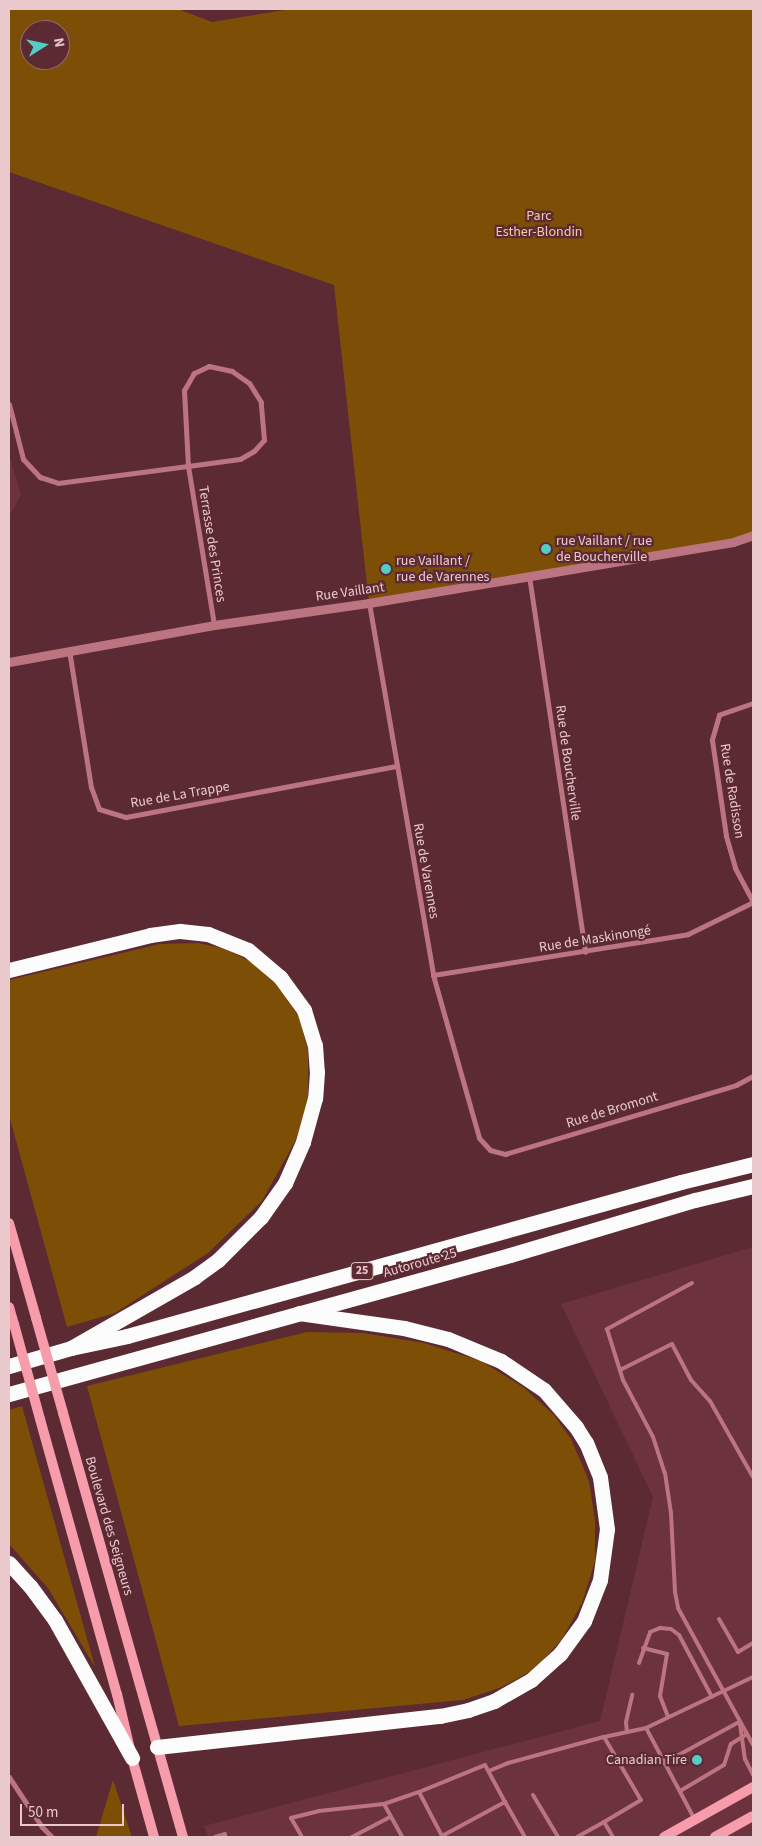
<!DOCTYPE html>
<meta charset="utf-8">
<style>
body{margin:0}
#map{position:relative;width:762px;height:1846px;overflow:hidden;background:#5c2a33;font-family:"Source Sans 3",sans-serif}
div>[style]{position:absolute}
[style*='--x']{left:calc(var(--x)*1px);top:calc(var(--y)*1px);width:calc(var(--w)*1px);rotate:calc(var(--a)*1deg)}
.built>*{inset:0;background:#6c323d}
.green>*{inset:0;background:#7d4e05}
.service>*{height:4px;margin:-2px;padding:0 2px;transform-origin:2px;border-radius:2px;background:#bc7580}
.minor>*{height:5px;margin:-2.5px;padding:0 2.5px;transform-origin:2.5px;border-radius:2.5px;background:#bc7580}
.tertiary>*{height:9px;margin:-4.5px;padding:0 4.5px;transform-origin:4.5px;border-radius:4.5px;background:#bc7580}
.secondary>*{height:10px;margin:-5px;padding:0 5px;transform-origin:5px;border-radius:5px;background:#f69caa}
.motorway>*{height:15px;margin:-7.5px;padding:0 7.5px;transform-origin:7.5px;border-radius:7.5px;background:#fcfcfc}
.secondary-bridge>*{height:10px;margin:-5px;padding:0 5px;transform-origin:5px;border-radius:5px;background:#f69caa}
.dots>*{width:14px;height:14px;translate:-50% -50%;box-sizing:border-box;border:2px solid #5c2a33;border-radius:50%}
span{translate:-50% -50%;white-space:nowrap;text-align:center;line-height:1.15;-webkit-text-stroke:4.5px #5c2a33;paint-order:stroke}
.shield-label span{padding:1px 4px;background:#5c2a33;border:1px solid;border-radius:4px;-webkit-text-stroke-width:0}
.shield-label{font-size:12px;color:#eac9cd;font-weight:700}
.park-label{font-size:14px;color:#f2cda4}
.poi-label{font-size:14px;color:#eac9cd}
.left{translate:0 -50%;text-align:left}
.right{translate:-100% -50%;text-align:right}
.street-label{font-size:14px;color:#eac9cd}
.frame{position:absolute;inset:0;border:10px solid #eac9cd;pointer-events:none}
.north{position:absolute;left:20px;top:20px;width:50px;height:50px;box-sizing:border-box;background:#5c2a33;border:1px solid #956a71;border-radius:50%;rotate:80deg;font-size:14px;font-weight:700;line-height:20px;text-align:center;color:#eac9cd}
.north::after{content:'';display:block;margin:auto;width:18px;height:22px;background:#54cdc6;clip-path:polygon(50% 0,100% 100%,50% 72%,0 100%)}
.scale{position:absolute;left:20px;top:1804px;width:104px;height:22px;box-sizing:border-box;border:2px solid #eac9cd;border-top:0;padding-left:6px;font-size:15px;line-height:18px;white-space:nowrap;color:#eac9cd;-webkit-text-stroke:4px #5c2a33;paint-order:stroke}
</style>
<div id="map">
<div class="built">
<div style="clip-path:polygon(9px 454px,21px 495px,9px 517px)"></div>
<div style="clip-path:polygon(753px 1247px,753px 1837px,208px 1837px,204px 1826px,600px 1721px,653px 1497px,561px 1304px)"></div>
</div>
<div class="green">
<div style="clip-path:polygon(evenodd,9px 9px,178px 9px,212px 22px,291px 9px,753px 9px,753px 535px,369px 603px,334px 285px,9px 172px,9px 9px,30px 30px,60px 30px,60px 60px,30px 60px,30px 30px)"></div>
<div style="clip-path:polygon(198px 943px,222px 948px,252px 962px,273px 978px,299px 1017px,308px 1051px,308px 1097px,298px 1136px,262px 1201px,208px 1253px,115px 1313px,67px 1327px,9px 1115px,9px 980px,160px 944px)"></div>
<div style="clip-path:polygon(307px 1332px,363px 1333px,424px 1343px,481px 1361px,523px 1387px,554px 1415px,571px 1439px,589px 1481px,595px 1520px,595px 1561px,582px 1603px,562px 1639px,536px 1668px,502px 1687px,463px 1700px,179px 1726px,87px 1386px)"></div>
<div style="clip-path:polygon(22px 1406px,95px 1667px,48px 1588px,9px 1544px,9px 1410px)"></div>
<div style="clip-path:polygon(113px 1780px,132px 1837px,96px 1837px)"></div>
</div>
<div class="service">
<div style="--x:692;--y:1283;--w:97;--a:151.6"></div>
<div style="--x:607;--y:1329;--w:53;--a:72.6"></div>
<div style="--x:623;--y:1380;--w:64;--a:62.2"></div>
<div style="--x:653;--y:1437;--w:38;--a:72"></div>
<div style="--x:665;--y:1473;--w:40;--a:81.5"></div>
<div style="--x:671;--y:1513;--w:79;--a:87.1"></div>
<div style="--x:675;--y:1592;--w:16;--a:79"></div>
<div style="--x:678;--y:1608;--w:156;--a:61.3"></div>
<div style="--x:620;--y:1370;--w:58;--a:-26.6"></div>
<div style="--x:672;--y:1344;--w:41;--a:62.2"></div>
<div style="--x:691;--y:1380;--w:28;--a:48"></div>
<div style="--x:710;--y:1401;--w:87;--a:60.5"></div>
<div style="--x:719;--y:1619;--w:38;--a:60"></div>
<div style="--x:738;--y:1652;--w:17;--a:-31"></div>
<div style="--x:643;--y:1648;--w:25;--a:14"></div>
<div style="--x:667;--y:1654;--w:43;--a:99.5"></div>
<div style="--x:660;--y:1696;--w:22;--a:69"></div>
<div style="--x:639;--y:1663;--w:33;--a:-70"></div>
<div style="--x:650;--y:1632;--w:11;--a:-22"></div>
<div style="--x:660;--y:1628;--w:11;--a:5"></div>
<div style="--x:671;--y:1629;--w:10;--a:37"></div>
<div style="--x:679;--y:1635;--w:70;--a:62"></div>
<div style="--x:740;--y:1724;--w:35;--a:82"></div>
<div style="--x:745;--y:1759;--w:18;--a:63"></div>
<div style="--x:627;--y:1732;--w:10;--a:-96"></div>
<div style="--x:626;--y:1722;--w:28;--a:-77"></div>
<div style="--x:604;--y:1737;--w:43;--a:-12.1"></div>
<div style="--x:664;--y:1763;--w:85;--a:-28.7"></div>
<div style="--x:489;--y:1771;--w:21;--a:-23"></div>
<div style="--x:508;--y:1763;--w:99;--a:-15.2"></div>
<div style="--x:604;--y:1737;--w:73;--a:59.6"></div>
<div style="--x:641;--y:1800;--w:43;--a:149.3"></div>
<div style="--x:604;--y:1822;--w:17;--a:59"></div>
<div style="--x:680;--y:1791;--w:51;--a:-30.6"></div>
<div style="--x:724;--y:1765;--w:22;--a:-72"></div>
<div style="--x:731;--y:1744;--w:19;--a:-32"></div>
<div style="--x:419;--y:1792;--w:71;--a:-22.2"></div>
<div style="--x:485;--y:1765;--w:42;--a:61.6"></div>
<div style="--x:533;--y:1795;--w:49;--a:59.2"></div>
<div style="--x:384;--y:1804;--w:37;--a:-19"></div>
<div style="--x:419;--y:1792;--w:50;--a:62.4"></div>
<div style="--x:442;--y:1836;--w:72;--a:-28.4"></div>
<div style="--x:505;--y:1802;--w:40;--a:60.3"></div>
<div style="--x:695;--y:1820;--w:104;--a:-118"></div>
<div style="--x:646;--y:1728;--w:119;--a:-25.5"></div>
<div style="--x:215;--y:1837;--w:10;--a:-17"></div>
<div style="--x:225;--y:1834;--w:3;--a:90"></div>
<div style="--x:302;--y:1837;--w:22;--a:-120"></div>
<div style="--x:291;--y:1818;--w:29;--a:-14"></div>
<div style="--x:319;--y:1811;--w:65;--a:-6.1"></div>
<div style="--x:384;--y:1804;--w:38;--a:61"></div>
<div style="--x:352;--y:1837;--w:43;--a:-27.8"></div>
<div style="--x:577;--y:1837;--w:31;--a:-29"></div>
</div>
<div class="minor">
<div style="--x:9;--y:404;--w:57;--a:75.7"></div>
<div style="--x:23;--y:459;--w:25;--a:47"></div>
<div style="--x:40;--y:477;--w:19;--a:18"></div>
<div style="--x:58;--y:483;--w:131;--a:-7.5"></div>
<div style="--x:188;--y:466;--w:52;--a:-7.7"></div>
<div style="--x:240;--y:459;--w:16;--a:-30"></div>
<div style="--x:254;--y:451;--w:15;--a:-48"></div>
<div style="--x:264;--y:440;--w:38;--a:-95"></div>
<div style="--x:261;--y:402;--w:22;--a:-122"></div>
<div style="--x:249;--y:383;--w:21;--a:-145"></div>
<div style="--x:232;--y:371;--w:24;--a:-168"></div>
<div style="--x:209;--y:366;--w:17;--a:155"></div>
<div style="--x:194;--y:373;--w:20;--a:120"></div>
<div style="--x:184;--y:390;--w:76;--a:87"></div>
<div style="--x:188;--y:466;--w:161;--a:80.7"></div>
<div style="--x:529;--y:576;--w:380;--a:81.5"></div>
<div style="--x:369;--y:603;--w:377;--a:80.2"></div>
<div style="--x:433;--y:975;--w:169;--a:74.2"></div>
<div style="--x:479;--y:1138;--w:16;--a:47"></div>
<div style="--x:490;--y:1150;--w:16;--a:15"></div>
<div style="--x:505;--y:1154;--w:241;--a:-16.6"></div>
<div style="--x:736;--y:1085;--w:19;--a:-28"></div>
<div style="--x:69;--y:650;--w:139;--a:80.9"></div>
<div style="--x:91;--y:787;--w:23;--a:70"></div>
<div style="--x:99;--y:809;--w:28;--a:17"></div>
<div style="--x:126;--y:817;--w:275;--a:-10.7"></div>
<div style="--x:753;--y:703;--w:36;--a:161"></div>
<div style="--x:719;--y:715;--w:26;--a:106"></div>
<div style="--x:712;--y:740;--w:97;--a:81.7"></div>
<div style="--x:726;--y:836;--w:33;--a:74"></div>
<div style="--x:735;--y:868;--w:38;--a:62"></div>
<div style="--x:433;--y:975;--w:258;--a:-9.1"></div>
<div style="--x:688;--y:934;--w:72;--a:-26.2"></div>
<div style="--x:9;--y:1777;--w:60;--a:56.6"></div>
<div style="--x:42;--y:1827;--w:14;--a:45"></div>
</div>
<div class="tertiary">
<div style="--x:9;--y:662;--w:208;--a:-10.2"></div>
<div style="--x:214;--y:625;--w:157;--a:-8.1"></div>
<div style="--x:369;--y:603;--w:369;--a:-9.5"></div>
<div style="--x:733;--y:542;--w:21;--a:-19"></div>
</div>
<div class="secondary">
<div style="--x:9;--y:1223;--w:99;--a:74.1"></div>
<div style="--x:9;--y:1307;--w:18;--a:74"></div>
<div style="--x:63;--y:1413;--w:441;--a:74.2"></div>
<div style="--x:40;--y:1419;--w:286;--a:74.4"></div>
<div style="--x:117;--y:1694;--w:66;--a:76.8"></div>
<div style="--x:132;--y:1758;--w:82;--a:74.4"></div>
<div style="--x:664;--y:1837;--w:102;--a:-29.3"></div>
<div style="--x:715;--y:1837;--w:43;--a:-28.9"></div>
</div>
<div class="motorway">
<div style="--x:9;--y:970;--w:145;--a:-13.9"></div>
<div style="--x:150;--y:935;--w:30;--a:-8"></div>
<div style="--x:180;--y:931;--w:28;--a:6"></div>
<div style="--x:208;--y:934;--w:43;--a:21.8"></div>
<div style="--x:248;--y:950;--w:42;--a:40.2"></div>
<div style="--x:280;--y:977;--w:41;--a:54"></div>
<div style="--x:304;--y:1010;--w:37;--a:73"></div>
<div style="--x:315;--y:1045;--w:27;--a:86"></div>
<div style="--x:317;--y:1072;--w:26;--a:94"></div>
<div style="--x:315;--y:1098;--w:46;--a:105.3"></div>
<div style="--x:303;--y:1142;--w:45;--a:113.7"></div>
<div style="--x:285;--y:1183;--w:42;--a:125.2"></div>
<div style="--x:261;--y:1217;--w:61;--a:135"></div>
<div style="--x:218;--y:1260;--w:29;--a:144"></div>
<div style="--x:195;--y:1277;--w:143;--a:150.2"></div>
<div style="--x:9;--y:1366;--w:65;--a:-16.2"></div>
<div style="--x:71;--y:1348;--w:57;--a:-12.1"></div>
<div style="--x:127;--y:1336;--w:575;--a:-15.53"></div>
<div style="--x:681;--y:1182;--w:74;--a:-14"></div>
<div style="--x:9;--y:1394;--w:520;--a:-15.51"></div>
<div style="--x:510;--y:1255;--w:193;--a:-16.6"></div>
<div style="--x:695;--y:1200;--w:60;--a:-13.6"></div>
<div style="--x:9;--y:1563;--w:31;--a:48"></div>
<div style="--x:30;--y:1586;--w:42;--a:53.7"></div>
<div style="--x:55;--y:1620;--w:158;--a:60.8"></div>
<div style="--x:157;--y:1747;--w:285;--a:-6.3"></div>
<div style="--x:440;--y:1716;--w:29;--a:-12"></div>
<div style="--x:468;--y:1710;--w:28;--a:-19"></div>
<div style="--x:494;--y:1701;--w:43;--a:-29.6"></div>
<div style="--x:531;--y:1680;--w:39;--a:-42"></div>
<div style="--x:560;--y:1654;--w:41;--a:-54"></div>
<div style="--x:584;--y:1621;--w:44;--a:-68.7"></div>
<div style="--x:600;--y:1580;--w:51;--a:-82.2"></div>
<div style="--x:607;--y:1529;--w:52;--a:-97.7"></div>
<div style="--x:600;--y:1477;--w:37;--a:-112"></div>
<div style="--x:586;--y:1443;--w:19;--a:-122"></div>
<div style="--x:576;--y:1427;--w:49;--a:-130.9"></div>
<div style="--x:544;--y:1390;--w:52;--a:-146"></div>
<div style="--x:501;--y:1361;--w:57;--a:-157.5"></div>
<div style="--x:448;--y:1339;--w:45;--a:-166"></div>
<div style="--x:404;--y:1328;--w:106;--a:-171.9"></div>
</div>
<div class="secondary-bridge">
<div style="--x:36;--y:1318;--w:99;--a:74.1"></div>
<div style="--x:14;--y:1324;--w:98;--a:74.7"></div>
</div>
<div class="dots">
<div style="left:546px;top:549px;background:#54cdc6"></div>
<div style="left:386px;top:569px;background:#54cdc6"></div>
<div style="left:697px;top:1760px;background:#54cdc6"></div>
</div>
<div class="shield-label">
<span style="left:362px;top:1271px">25</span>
</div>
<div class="park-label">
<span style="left:539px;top:224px">Parc<br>Esther-Blondin</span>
</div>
<div class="poi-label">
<span class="left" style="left:556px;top:549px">rue Vaillant / rue<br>de Boucherville</span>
<span class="left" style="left:396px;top:569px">rue Vaillant /<br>rue de Varennes</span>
<span class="right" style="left:687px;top:1760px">Canadian Tire</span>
</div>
<div class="street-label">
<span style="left:212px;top:544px;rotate:81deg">Terrasse des Princes</span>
<span style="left:350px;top:592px;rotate:-8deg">Rue Vaillant</span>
<span style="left:568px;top:763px;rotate:82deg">Rue de Boucherville</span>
<span style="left:732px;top:791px;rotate:81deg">Rue de Radisson</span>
<span style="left:180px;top:795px;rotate:-10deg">Rue de La Trappe</span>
<span style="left:426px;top:871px;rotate:80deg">Rue de Varennes</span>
<span style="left:595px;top:939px;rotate:-9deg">Rue de Maskinongé</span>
<span style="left:612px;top:1110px;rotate:-17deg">Rue de Bromont</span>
<span style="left:420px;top:1263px;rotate:-16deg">Autoroute 25</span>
<span style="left:109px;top:1526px;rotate:74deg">Boulevard des Seigneurs</span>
</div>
<div class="frame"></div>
<div class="north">N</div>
<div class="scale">50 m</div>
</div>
